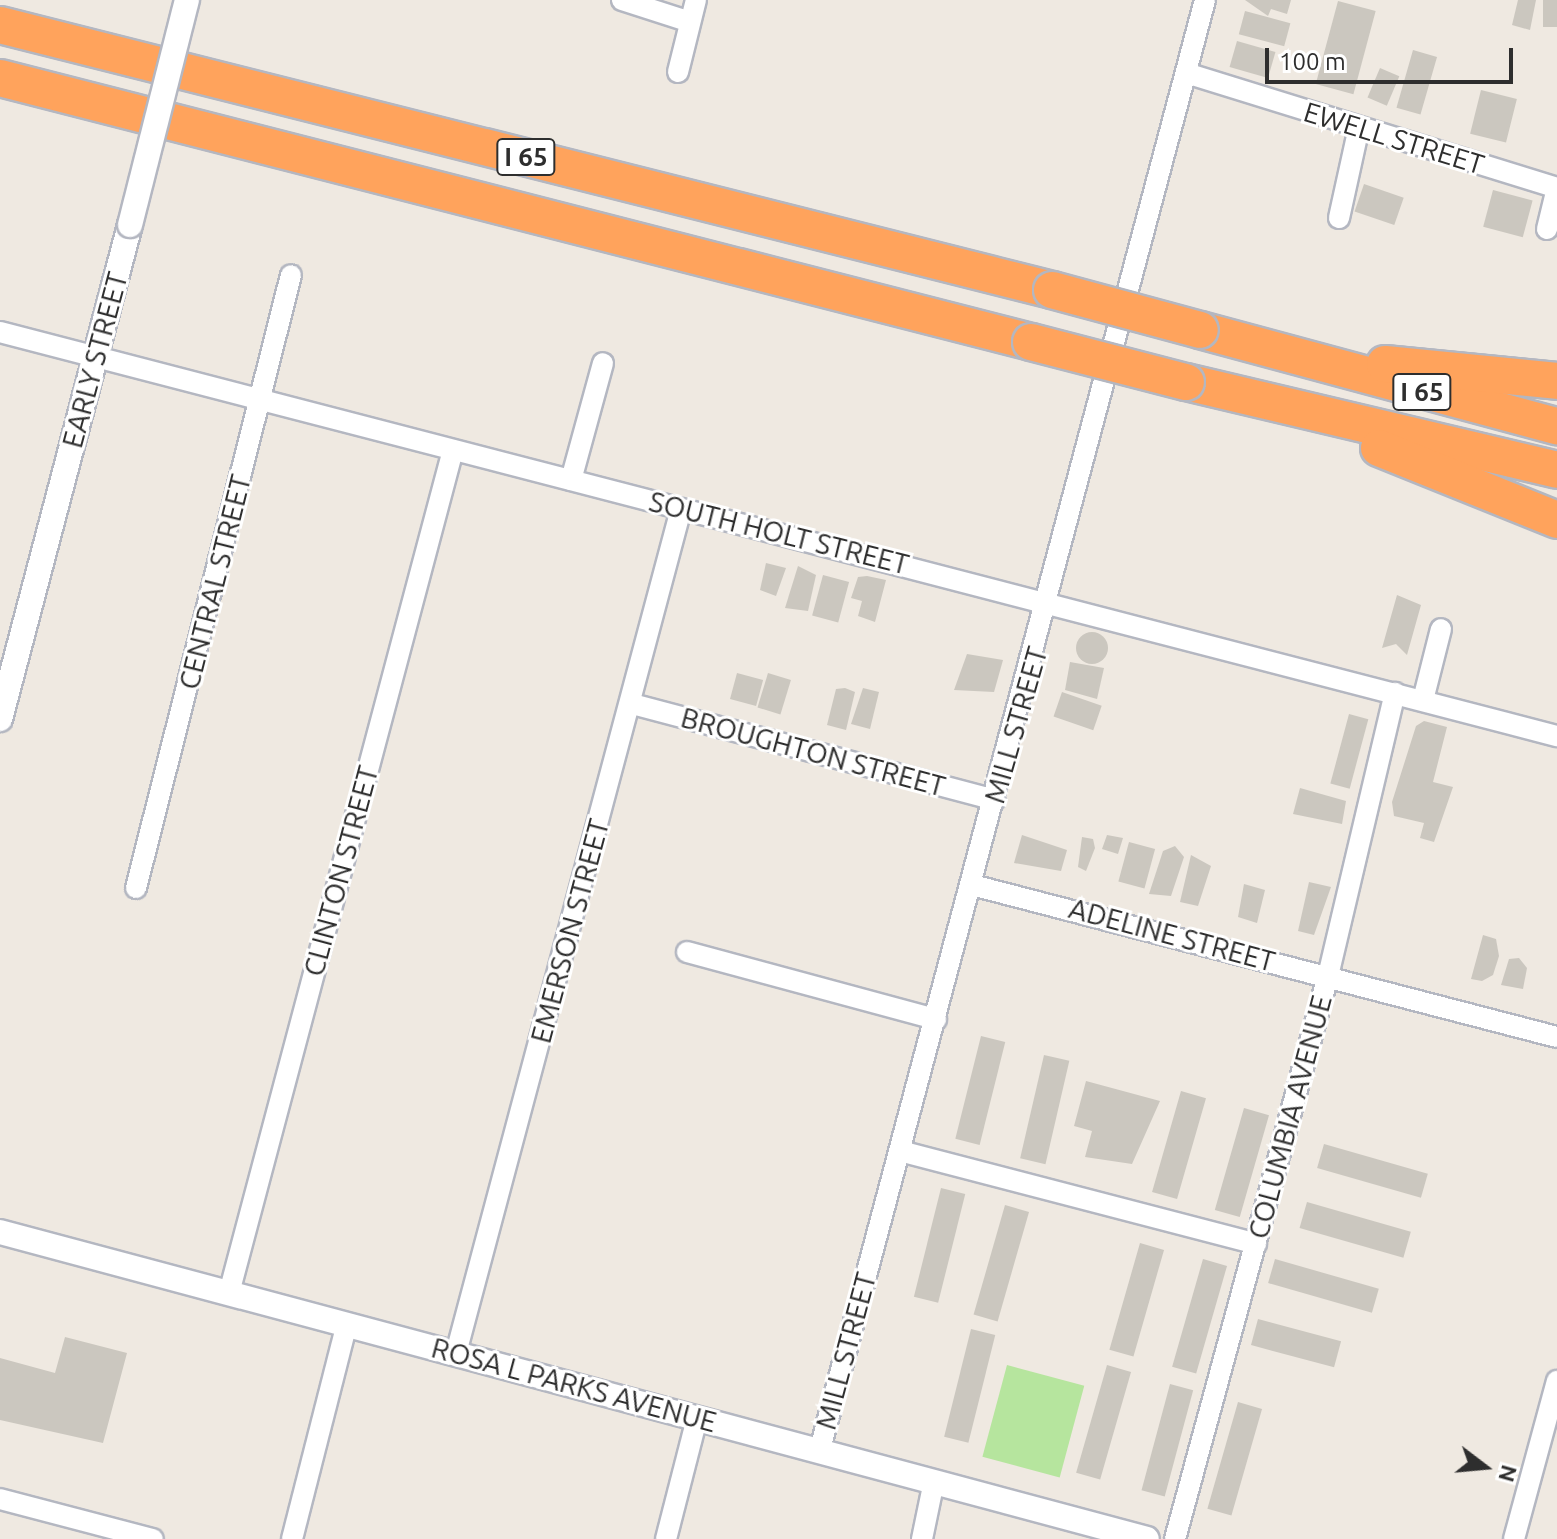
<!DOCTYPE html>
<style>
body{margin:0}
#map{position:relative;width:1557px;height:1539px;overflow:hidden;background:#efe9e1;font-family:Ubuntu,sans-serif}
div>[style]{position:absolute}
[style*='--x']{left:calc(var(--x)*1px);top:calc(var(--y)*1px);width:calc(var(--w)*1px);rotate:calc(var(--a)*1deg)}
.green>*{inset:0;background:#b6e59e;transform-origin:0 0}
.building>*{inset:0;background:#cbc7bf;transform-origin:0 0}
.round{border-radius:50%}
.roads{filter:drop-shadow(2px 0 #b4b7c1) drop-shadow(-2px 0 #b4b7c1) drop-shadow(0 2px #b4b7c1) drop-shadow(0 -2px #b4b7c1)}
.minor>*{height:20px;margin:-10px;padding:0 10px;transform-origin:10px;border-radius:10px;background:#fff}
.tertiary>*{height:24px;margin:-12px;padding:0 12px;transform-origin:12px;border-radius:12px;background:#fff}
.motorway>*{height:36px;margin:-18px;padding:0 18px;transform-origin:18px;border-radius:18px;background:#ffa35c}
.bridges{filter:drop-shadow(2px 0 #b4b7c1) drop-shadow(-2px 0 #b4b7c1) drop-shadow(0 2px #b4b7c1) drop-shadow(0 -2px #b4b7c1)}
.tertiary-bridge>*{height:24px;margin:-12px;padding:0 12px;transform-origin:12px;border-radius:12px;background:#fff}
.motorway-bridge>*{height:36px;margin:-18px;padding:0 18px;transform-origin:18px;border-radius:18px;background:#ffa35c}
span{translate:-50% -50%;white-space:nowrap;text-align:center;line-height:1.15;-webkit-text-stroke:6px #fff;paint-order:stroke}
.shield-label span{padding:2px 6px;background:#fff;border:2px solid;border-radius:6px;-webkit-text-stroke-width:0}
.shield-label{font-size:26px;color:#2e2e2e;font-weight:700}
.street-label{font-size:28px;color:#2e2e2e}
.north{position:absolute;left:1445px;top:1427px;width:80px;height:80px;-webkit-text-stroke:6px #fff;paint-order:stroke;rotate:106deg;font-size:22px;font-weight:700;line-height:32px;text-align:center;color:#2e2e2e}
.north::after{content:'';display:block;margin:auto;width:28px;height:36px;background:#2e2e2e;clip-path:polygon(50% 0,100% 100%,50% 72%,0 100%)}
.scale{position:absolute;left:1265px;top:48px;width:248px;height:36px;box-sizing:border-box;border:4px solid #2e2e2e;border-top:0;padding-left:10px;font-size:24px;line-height:28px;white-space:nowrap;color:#2e2e2e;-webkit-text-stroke:6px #fff;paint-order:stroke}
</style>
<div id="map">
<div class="green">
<div style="left:1007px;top:1365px;width:80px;height:95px;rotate:15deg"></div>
</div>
<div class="building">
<div style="clip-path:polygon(1245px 0,1291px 0,1287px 14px,1271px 9px,1268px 16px)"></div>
<div style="clip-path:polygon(1518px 0,1536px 0,1530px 30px,1512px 25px)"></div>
<div style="left:1543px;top:0;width:14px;height:27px"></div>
<div style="left:1338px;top:1px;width:39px;height:86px;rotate:15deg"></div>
<div style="left:1245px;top:11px;width:47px;height:24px;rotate:15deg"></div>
<div style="left:1237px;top:41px;width:40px;height:27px;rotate:16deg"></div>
<div style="left:1413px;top:50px;width:25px;height:60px;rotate:16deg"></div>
<div style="left:1380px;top:68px;width:21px;height:32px;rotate:23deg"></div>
<div style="left:1481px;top:90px;width:37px;height:45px;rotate:14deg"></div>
<div style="left:1364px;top:184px;width:42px;height:29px;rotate:19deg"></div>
<div style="left:1493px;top:190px;width:41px;height:38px;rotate:15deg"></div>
<div style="clip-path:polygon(766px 563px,786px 568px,776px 596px,760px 590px)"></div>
<div style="clip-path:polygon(798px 566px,816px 575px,808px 611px,785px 608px)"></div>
<div style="left:823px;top:575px;width:27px;height:42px;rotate:15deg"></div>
<div style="clip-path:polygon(867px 576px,886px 580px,875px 622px,858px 616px,862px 601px,851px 598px,858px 577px)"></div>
<div style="clip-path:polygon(1397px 595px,1421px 605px,1407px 655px,1396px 644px,1382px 648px)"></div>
<div class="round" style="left:1076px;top:632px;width:32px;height:32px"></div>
<div style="clip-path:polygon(967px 654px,1003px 660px,994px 692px,954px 690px)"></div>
<div style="clip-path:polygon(1070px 662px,1104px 668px,1097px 699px,1065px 690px)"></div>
<div style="left:737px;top:673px;width:27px;height:27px;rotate:15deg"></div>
<div style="left:768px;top:673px;width:24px;height:36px;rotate:17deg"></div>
<div style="clip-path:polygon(845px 688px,855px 692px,846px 730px,827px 725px,836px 689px)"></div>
<div style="clip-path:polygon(863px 688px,879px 692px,870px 729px,851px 724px)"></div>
<div style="left:1062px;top:692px;width:42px;height:26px;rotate:19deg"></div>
<div style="left:1349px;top:714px;width:20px;height:72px;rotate:15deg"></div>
<div style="clip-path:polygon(1424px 721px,1447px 727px,1433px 782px,1453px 787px,1434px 842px,1420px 838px,1424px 823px,1394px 816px,1392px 802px,1416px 726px)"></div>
<div style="clip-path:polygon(1300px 788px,1346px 801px,1342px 824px,1293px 814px)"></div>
<div style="clip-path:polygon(1022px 835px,1067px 850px,1061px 871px,1014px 863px)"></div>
<div style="clip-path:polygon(1107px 835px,1123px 838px,1118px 854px,1102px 849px)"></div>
<div style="clip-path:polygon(1082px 837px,1093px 839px,1095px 848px,1086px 871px,1078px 867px)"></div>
<div style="left:1129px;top:842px;width:27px;height:41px;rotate:15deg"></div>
<div style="clip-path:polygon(1175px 846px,1184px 857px,1171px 896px,1149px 894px,1163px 851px)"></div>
<div style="clip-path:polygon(1191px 855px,1211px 866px,1198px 906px,1180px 902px)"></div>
<div style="clip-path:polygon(1309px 882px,1331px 887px,1314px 935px,1298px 931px)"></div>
<div style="clip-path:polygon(1244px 884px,1265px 890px,1257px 923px,1238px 917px)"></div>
<div style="clip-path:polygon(1483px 935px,1496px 939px,1499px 956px,1493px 975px,1482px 981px,1471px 979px)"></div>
<div style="clip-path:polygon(1519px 958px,1527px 968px,1523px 989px,1501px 985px,1509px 959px)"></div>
<div style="left:981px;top:1036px;width:25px;height:106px;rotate:14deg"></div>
<div style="left:1044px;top:1055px;width:26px;height:106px;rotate:13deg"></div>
<div style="clip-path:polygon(1086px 1081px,1160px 1101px,1132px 1164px,1085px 1157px,1092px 1131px,1074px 1126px)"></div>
<div style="left:1181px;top:1091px;width:26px;height:105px;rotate:16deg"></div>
<div style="left:1244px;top:1108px;width:26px;height:106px;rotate:16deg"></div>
<div style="left:1324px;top:1144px;width:108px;height:25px;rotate:16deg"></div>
<div style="left:941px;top:1188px;width:25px;height:112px;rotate:14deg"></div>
<div style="left:1307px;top:1202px;width:108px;height:27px;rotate:16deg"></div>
<div style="left:1005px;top:1205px;width:25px;height:114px;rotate:16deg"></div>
<div style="left:1140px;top:1243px;width:25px;height:111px;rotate:16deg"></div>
<div style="left:1203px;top:1259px;width:25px;height:112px;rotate:16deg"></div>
<div style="left:1275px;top:1259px;width:108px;height:25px;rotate:16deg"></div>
<div style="left:1258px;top:1319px;width:86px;height:27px;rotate:15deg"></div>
<div style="left:971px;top:1329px;width:25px;height:111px;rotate:14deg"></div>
<div style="clip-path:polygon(65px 1337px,127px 1353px,103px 1443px,0 1420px,0 1358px,55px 1373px)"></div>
<div style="left:1107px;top:1365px;width:25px;height:112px;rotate:16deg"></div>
<div style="left:1170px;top:1384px;width:24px;height:110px;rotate:15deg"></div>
<div style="left:1238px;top:1402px;width:25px;height:111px;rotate:16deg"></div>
</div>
<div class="roads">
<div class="minor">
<div style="--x:622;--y:0;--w:71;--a:17.9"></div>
<div style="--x:678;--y:72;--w:74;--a:-76"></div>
<div style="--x:1186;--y:73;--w:388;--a:17.2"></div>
<div style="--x:1339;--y:218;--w:93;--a:-77.6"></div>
<div style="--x:1547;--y:229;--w:42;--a:-76.3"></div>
<div style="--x:0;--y:332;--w:1609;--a:14.55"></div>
<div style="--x:571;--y:480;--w:121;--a:-74.7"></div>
<div style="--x:1423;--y:700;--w:73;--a:-75.8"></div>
<div style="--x:632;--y:704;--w:375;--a:14.8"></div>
<div style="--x:972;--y:885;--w:604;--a:14.57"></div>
<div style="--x:136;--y:888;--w:632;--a:-75.81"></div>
<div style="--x:687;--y:952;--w:258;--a:15.1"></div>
<div style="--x:900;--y:1151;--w:368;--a:14.6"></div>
<div style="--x:229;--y:1293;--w:872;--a:-75.12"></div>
<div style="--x:456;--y:1353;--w:873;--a:-75.07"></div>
<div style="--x:820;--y:1449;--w:1499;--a:-75.12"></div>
<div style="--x:0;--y:1499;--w:158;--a:14.7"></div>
<div style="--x:292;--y:1539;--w:222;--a:-75.7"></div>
<div style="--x:666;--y:1539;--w:125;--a:-75.6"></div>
<div style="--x:922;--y:1539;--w:59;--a:-78.3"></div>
<div style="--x:1175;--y:1539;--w:583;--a:-74.8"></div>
<div style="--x:1328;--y:976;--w:291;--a:-76.7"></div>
<div style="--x:1514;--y:1539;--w:164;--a:-74.8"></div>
</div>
<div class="tertiary">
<div style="--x:0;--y:719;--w:511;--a:-75.26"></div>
<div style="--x:0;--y:1232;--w:1187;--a:14.98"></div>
</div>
<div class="motorway">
<div style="--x:0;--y:25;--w:1085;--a:14.14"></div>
<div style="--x:0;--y:78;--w:1064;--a:14.36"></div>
<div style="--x:1200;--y:330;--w:370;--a:15.1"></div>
<div style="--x:1385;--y:364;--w:173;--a:5.6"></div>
<div style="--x:1186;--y:382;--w:381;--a:13.3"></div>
<div style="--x:1379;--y:448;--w:192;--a:22"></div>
</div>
</div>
<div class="bridges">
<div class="tertiary-bridge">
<div style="--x:130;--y:225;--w:232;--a:-75.8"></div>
</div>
<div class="motorway-bridge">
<div style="--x:1052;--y:290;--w:153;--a:15.1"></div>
<div style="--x:1031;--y:342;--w:160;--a:14.5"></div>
</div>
</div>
<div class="shield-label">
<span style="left:526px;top:157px">I 65</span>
<span style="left:1422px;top:392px">I 65</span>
</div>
<div class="street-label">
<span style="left:1394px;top:138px;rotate:17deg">EWELL STREET</span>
<span style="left:95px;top:360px;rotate:-75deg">EARLY STREET</span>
<span style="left:779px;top:533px;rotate:14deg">SOUTH HOLT STREET</span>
<span style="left:215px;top:582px;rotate:-76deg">CENTRAL STREET</span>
<span style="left:1016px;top:725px;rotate:-74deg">MILL STREET</span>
<span style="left:813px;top:752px;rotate:15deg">BROUGHTON STREET</span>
<span style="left:341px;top:871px;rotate:-75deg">CLINTON STREET</span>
<span style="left:570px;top:931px;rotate:-75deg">EMERSON STREET</span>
<span style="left:1172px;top:935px;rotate:15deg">ADELINE STREET</span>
<span style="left:1290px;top:1117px;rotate:-75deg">COLUMBIA AVENUE</span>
<span style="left:846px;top:1351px;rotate:-75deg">MILL STREET</span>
<span style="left:574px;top:1385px;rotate:15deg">ROSA L PARKS AVENUE</span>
</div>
<div class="north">N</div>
<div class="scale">100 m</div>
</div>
